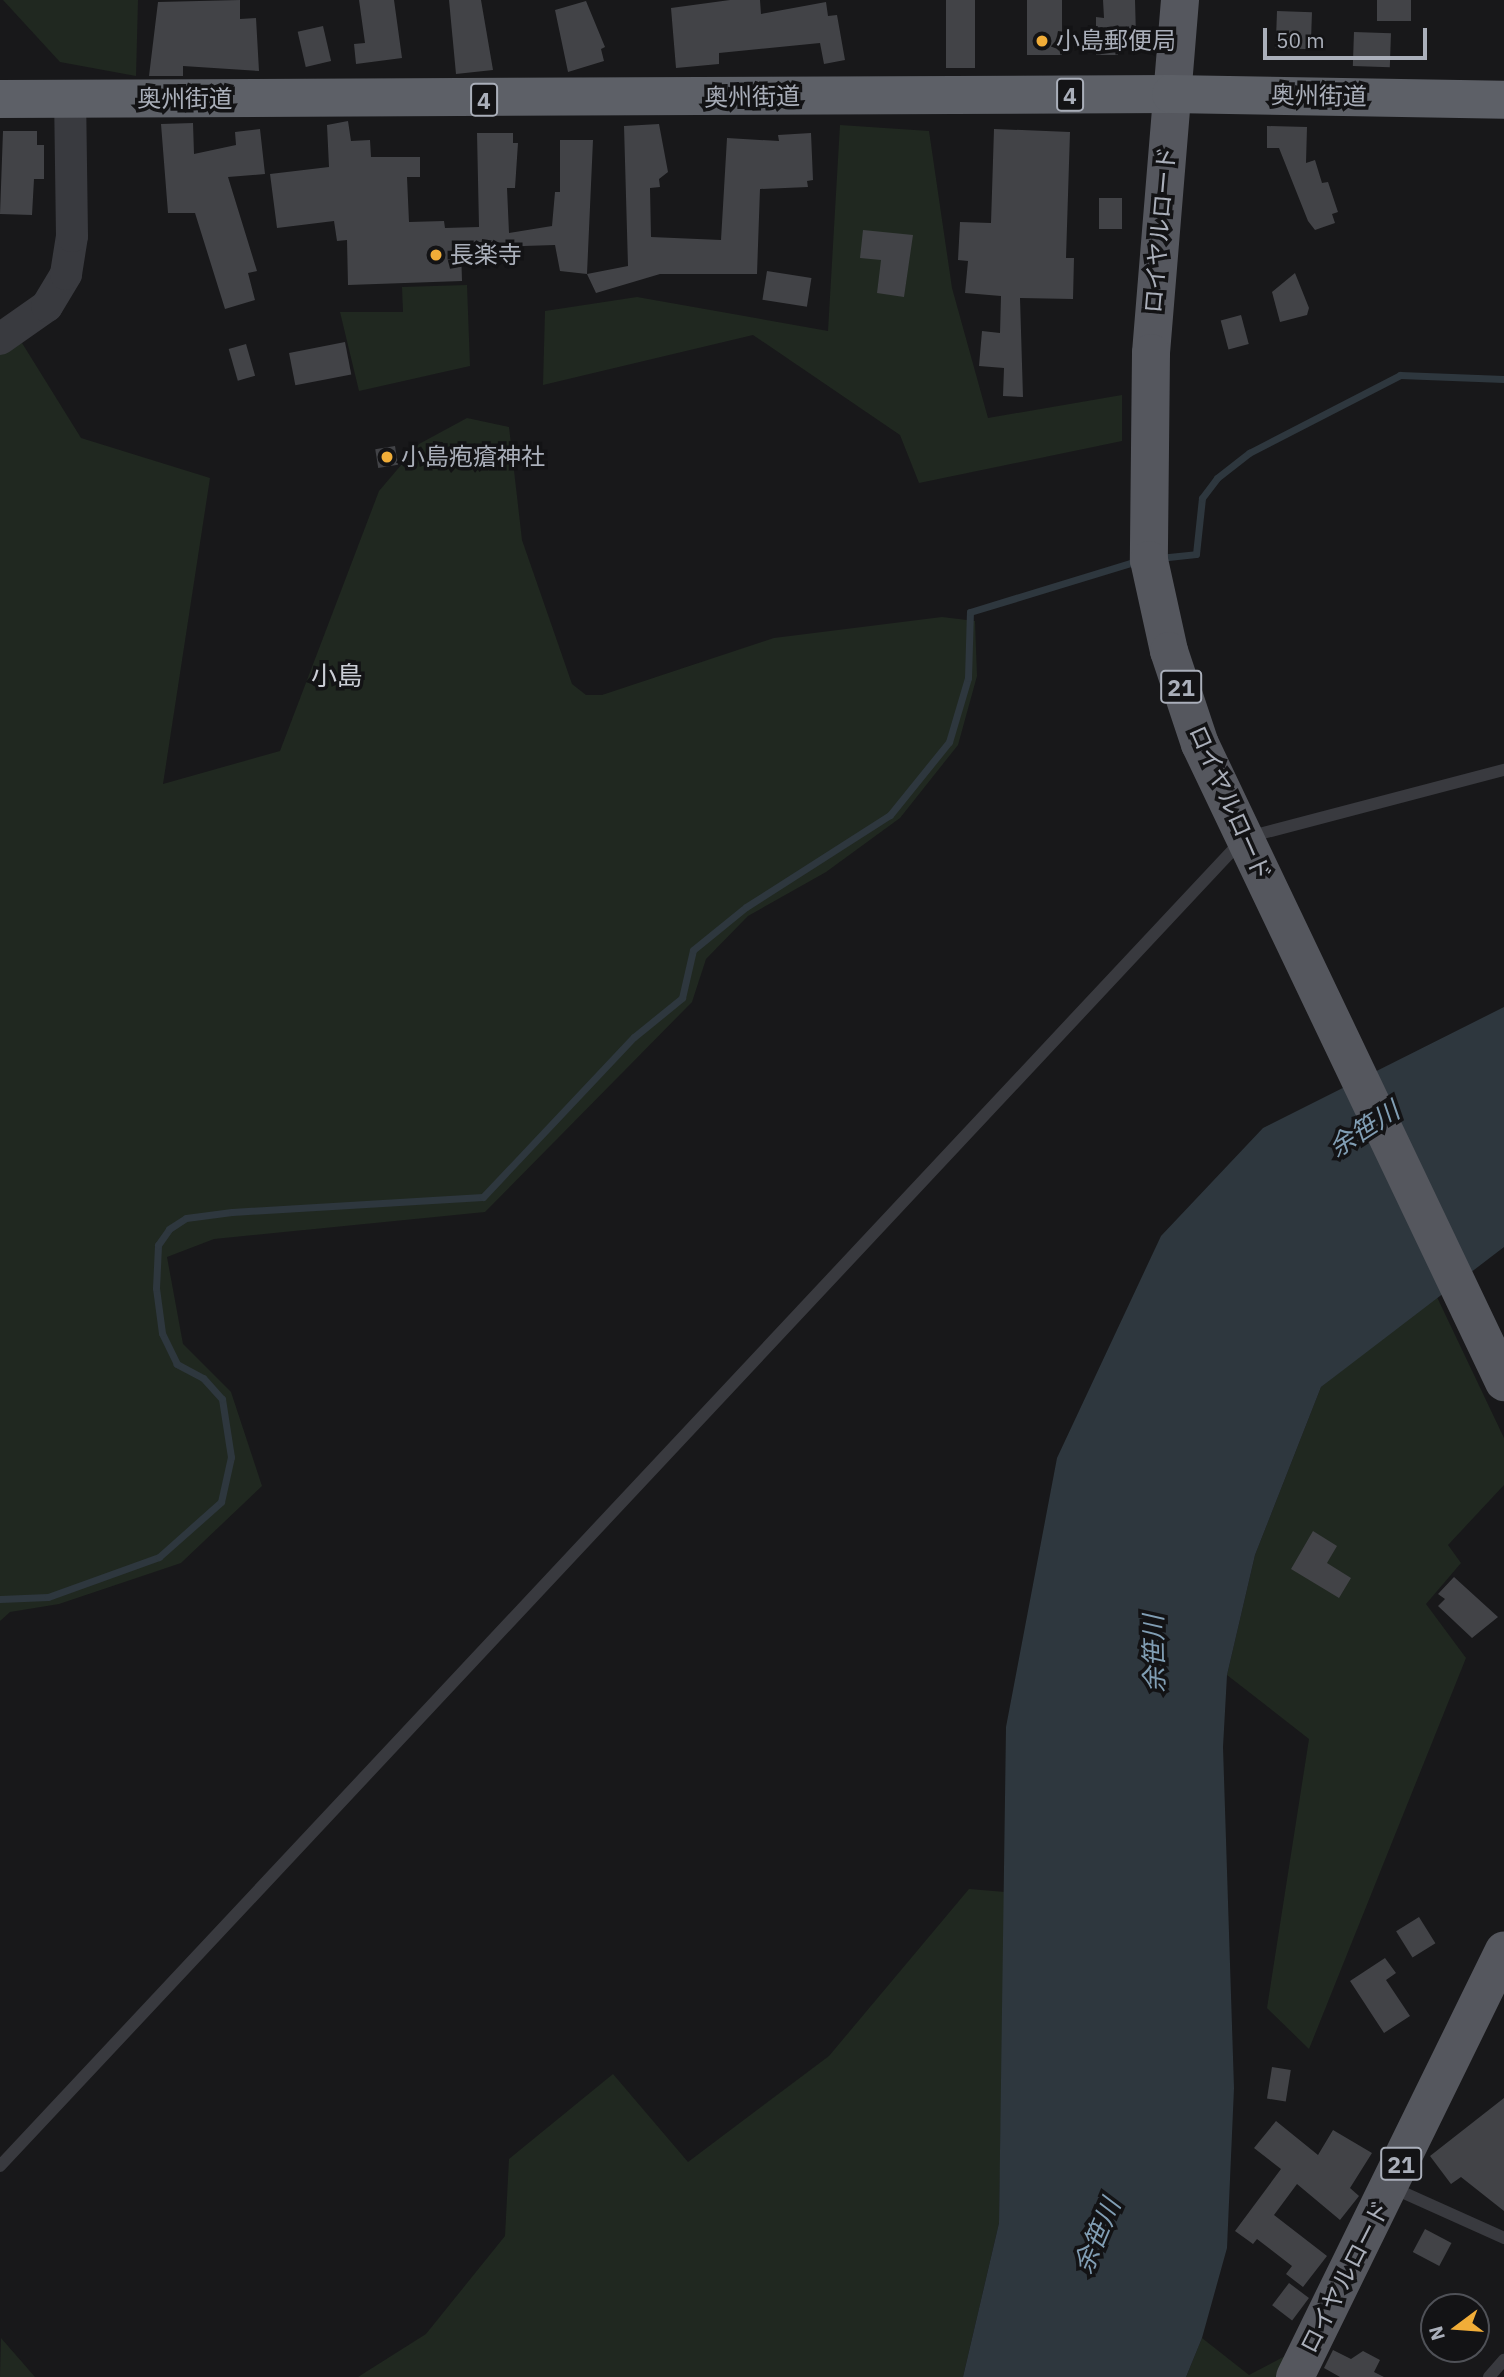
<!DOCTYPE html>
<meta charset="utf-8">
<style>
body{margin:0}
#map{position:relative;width:1504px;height:2377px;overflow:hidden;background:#18181a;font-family:"IBM Plex Sans","Noto Sans JP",sans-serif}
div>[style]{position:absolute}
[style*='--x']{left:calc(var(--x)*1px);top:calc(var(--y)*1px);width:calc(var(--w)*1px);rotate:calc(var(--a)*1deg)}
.green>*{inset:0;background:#202820}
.water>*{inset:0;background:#2e373e}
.stream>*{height:7px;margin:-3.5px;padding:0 3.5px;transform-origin:3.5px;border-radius:3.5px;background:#2e373e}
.building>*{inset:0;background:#424347;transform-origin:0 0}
.service>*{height:12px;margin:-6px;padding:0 6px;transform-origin:6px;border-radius:6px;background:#393a3f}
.tertiary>*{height:32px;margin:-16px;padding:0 16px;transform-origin:16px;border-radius:16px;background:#393a3f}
.primary>*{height:38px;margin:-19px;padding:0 19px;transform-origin:19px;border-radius:19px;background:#55575e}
.trunk>*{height:38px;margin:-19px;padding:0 19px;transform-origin:19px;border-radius:19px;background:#5d6067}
.dots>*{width:19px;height:19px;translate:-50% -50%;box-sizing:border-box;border:4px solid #131315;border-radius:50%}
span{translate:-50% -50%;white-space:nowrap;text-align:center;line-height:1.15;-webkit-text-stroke:7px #131315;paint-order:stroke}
.shield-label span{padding:2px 5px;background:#131315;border:2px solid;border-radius:5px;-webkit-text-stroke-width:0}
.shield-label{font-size:23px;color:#aaafba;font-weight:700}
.poi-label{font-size:24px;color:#aaafba}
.left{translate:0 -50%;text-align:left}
.street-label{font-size:24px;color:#aaafba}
.neighbourhood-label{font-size:26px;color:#cbced6}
.water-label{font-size:26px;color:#819eb4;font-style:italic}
.north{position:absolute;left:1420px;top:2293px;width:70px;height:70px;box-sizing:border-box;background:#131315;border:2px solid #4f5157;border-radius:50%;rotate:254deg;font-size:19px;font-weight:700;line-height:28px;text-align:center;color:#aaafba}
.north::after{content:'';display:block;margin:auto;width:24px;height:32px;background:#f1ad38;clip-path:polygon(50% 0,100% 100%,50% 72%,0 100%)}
.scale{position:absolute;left:1263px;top:28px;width:164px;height:32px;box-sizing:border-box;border:4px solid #aaafba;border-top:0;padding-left:9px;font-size:21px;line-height:24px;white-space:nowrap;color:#aaafba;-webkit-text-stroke:5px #131315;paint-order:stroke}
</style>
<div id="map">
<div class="green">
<div style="clip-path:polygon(3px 0,138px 0,136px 76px,60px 62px)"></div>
<div style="clip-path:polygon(840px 125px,929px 131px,952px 288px,988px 418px,1122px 395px,1122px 441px,919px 483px,900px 435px,753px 335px,543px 385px,545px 311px,637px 297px,828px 331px)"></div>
<div style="clip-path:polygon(467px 285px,470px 366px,359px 391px,340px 312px,403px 312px,402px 287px)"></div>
<div style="clip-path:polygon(22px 343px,81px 438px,210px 478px,163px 784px,280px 751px,379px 491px,419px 444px,467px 418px,509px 427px,522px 540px,572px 684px,586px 695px,602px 695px,774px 638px,942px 617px,975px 621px,977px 676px,958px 745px,900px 818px,826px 872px,748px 916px,706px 959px,692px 1002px,485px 1212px,214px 1239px,167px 1257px,183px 1344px,231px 1392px,262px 1486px,181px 1563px,59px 1604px,10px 1612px,0 1621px,0 348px)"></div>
<div style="clip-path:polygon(1436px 1295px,1504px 1438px,1504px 1485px,1448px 1545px,1461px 1563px,1426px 1604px,1466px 1658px,1309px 2049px,1267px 2008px,1309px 1739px,1227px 1675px,1255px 1555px,1321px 1387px)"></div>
<div style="clip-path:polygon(969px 1889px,1005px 1892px,1004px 1971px,999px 2223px,963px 2377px,358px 2377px,426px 2334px,505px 2236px,509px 2159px,613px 2074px,688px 2162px,829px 2056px)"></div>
<div style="clip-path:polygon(1px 2338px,35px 2377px,0 2377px)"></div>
<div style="clip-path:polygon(1202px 2338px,1249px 2375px,1289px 2354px,1277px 2377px,1186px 2377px)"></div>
</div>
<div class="water">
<div style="clip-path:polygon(1504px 1007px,1504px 1247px,1321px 1387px,1255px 1555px,1227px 1675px,1223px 1747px,1234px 2088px,1227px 2248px,1202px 2338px,1186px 2377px,963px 2377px,999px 2223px,1006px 1727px,1057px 1458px,1161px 1236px,1263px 1128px)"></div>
</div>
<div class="stream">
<div style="--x:1159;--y:558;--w:37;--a:-6"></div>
<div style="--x:1196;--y:554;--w:56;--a:-83.9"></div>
<div style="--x:1202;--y:498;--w:25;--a:-53"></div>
<div style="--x:1217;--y:478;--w:41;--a:-38"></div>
<div style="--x:1249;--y:453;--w:170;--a:-27.3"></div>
<div style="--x:1400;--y:375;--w:104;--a:2.2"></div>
<div style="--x:0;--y:1599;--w:48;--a:-2.4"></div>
<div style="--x:48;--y:1597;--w:118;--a:-19.8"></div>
<div style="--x:159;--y:1557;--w:83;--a:-41.6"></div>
<div style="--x:221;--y:1502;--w:46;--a:-77.5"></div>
<div style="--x:231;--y:1457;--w:59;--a:-98.8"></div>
<div style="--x:222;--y:1399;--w:28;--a:-132"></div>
<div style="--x:203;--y:1378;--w:30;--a:-152"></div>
<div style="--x:177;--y:1364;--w:34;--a:-116"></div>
<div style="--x:162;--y:1333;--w:45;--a:-97.6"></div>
<div style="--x:156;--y:1288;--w:43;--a:-87.3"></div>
<div style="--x:158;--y:1245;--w:19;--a:-55"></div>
<div style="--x:169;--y:1229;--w:20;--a:-33"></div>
<div style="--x:186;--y:1218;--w:46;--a:-7.4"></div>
<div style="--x:232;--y:1212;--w:251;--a:-3.4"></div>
<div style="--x:483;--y:1197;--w:220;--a:-46.7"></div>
<div style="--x:634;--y:1037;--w:62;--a:-39.1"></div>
<div style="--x:682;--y:998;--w:49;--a:-77.1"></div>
<div style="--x:693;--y:950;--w:68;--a:-39.1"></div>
<div style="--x:746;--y:907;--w:171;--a:-32.6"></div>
<div style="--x:890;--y:815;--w:94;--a:-51.1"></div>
<div style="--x:949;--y:742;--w:67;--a:-73.5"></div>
<div style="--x:968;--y:678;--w:66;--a:-88.3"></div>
<div style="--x:970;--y:612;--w:175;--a:-17"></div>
</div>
<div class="building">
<div style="clip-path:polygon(240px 0,240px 19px,256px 18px,259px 71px,183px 66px,183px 76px,149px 76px,158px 2px)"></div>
<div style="clip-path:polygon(359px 0,394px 0,402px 58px,356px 64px,354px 44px,365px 43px)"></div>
<div style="clip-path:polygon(449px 0,481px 0,493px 70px,456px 74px)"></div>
<div style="clip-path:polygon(730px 0,760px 0,761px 14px,826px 2px,828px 16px,837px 15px,845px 60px,824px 64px,820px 43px,719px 53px,719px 64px,676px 68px,671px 8px)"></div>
<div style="left:946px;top:0;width:29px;height:68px"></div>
<div style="left:1027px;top:0;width:35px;height:55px"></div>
<div style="clip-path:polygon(1103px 0,1135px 0,1136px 36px,1118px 45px,1118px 55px,1096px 55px,1096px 17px,1104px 18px)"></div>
<div style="left:1377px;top:0;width:34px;height:21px"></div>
<div style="clip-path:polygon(586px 1px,605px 47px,601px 49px,604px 61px,568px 72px,555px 10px)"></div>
<div style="left:1277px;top:11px;width:35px;height:37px;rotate:2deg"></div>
<div style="left:323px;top:26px;width:36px;height:26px;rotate:77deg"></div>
<div style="left:1354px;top:32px;width:37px;height:34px;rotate:2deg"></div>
<div style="clip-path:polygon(348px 121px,351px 141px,370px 140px,371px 157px,420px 157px,420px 177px,407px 177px,409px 222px,444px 221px,445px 228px,479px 227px,477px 133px,513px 133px,513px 143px,518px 143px,515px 188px,507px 188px,509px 233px,552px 226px,555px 192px,560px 192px,560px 140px,593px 140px,587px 274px,560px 271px,555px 245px,461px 248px,462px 281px,348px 285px,347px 240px,337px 241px,334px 221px,277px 228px,270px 174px,329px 167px,327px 125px)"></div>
<div style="clip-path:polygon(193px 123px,194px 154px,236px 145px,235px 132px,260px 129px,265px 174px,228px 177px,257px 271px,248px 273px,255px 300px,225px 309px,195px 213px,168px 213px,161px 124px)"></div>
<div style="clip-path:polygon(659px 124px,668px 172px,659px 179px,660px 187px,650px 188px,651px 237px,721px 240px,727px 138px,779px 141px,778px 135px,811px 133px,813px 180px,807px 181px,808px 187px,760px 189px,757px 274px,660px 274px,596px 293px,587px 274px,628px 266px,624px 126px)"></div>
<div style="clip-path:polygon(1267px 126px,1307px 127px,1306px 163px,1315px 160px,1322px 183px,1328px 182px,1338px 212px,1332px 214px,1335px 223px,1315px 230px,1308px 221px,1279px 148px,1267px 148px)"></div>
<div style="clip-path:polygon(994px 129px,1070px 132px,1066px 258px,1074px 258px,1073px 299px,1020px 298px,1023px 397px,1003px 396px,1004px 368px,979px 366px,982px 331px,1000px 333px,1001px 296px,965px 293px,968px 261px,958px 260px,960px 222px,991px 223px)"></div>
<div style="clip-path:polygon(3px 131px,37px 131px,37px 145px,44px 145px,44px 179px,34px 179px,32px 215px,0 214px)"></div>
<div style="left:1122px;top:198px;width:31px;height:23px;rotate:90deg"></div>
<div style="clip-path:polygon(863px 230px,913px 235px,904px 297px,877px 293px,881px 260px,860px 258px)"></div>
<div style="left:767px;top:271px;width:45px;height:29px;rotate:9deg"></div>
<div style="clip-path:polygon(1295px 273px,1309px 308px,1307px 315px,1280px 322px,1272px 292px)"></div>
<div style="left:1241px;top:315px;width:30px;height:21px;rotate:75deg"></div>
<div style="left:345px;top:342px;width:33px;height:57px;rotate:79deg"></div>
<div style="left:246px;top:344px;width:33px;height:18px;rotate:74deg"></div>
<div style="left:395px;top:446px;width:19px;height:20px;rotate:81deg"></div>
<div style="clip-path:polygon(1313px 1531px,1337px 1546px,1327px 1563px,1351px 1578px,1339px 1598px,1291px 1569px)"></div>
<div style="clip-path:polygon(1454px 1577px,1498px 1617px,1472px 1638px,1438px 1606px,1445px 1599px,1438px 1594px)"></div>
<div style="left:1419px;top:1917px;width:31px;height:27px;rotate:58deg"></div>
<div style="clip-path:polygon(1385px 1958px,1396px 1973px,1386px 1980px,1410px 2016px,1384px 2033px,1350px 1981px)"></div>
<div style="left:1272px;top:2067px;width:19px;height:32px;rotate:9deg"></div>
<div style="clip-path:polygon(1504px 2098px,1504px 2211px,1461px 2177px,1451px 2184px,1430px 2156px)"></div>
<div style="clip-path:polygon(1276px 2121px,1318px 2155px,1333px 2130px,1372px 2153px,1350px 2188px,1359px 2196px,1340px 2220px,1297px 2184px,1274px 2215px,1327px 2256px,1303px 2287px,1286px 2274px,1292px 2266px,1257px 2239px,1253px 2244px,1235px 2231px,1281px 2169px,1254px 2148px)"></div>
<div style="left:1425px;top:2229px;width:30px;height:26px;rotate:28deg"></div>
<div style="left:1289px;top:2283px;width:25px;height:28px;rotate:37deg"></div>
<div style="clip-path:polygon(1333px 2350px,1351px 2359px,1363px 2351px,1380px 2360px,1374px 2372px,1384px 2377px,1340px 2377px,1324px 2368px)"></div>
</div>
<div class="service">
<div style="--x:0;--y:2166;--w:1820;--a:-46.87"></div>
<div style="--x:1244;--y:838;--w:269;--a:-14.7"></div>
<div style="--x:1393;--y:2188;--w:122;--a:24.2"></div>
<div style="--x:1489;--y:2377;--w:23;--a:-49"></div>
</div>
<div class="tertiary">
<div style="--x:0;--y:339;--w:57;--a:-35.1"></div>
<div style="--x:47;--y:306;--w:37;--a:-59"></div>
<div style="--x:66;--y:274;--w:38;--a:-81"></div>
<div style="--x:72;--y:236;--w:137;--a:-90.8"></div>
</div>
<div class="primary">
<div style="--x:1180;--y:0;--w:354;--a:94.7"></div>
<div style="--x:1151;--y:353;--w:207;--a:90.6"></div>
<div style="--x:1149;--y:560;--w:93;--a:77.6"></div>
<div style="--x:1169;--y:651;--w:98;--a:71.6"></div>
<div style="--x:1200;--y:744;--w:707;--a:64.52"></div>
<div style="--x:1295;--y:2377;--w:475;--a:-63.9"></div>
</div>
<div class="trunk">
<div style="--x:0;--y:99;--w:1171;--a:-0.24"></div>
<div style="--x:1171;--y:94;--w:333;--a:1"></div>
</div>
<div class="dots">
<div style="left:1042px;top:41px;background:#f1ad38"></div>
<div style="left:436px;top:255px;background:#f1ad38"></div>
<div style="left:387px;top:457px;background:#f1ad38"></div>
</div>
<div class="shield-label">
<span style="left:1070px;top:95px">4</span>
<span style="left:484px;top:100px">4</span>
<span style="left:1181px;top:687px">21</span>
<span style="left:1401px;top:2164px">21</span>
</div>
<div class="poi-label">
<span class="left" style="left:1056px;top:41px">小島郵便局</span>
<span class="left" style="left:450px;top:255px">長楽寺</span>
<span class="left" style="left:401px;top:457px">小島疱瘡神社</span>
</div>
<div class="street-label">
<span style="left:1319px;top:96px;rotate:1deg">奥州街道</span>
<span style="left:752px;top:97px;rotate:-1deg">奥州街道</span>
<span style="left:185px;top:99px">奥州街道</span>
<span style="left:1160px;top:230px;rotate:-85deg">ロイヤルロード</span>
<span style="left:1230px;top:803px;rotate:66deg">ロイヤルロード</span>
<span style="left:1345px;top:2277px;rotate:-63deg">ロイヤルロード</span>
</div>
<div class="neighbourhood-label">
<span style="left:337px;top:676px">小島</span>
</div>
<div class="water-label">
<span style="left:1364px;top:1129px;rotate:-33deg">余笹川</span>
<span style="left:1154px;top:1654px;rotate:-91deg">余笹川</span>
<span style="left:1097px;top:2236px;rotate:-67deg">余笹川</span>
</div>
<div class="north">N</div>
<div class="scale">50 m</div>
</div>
